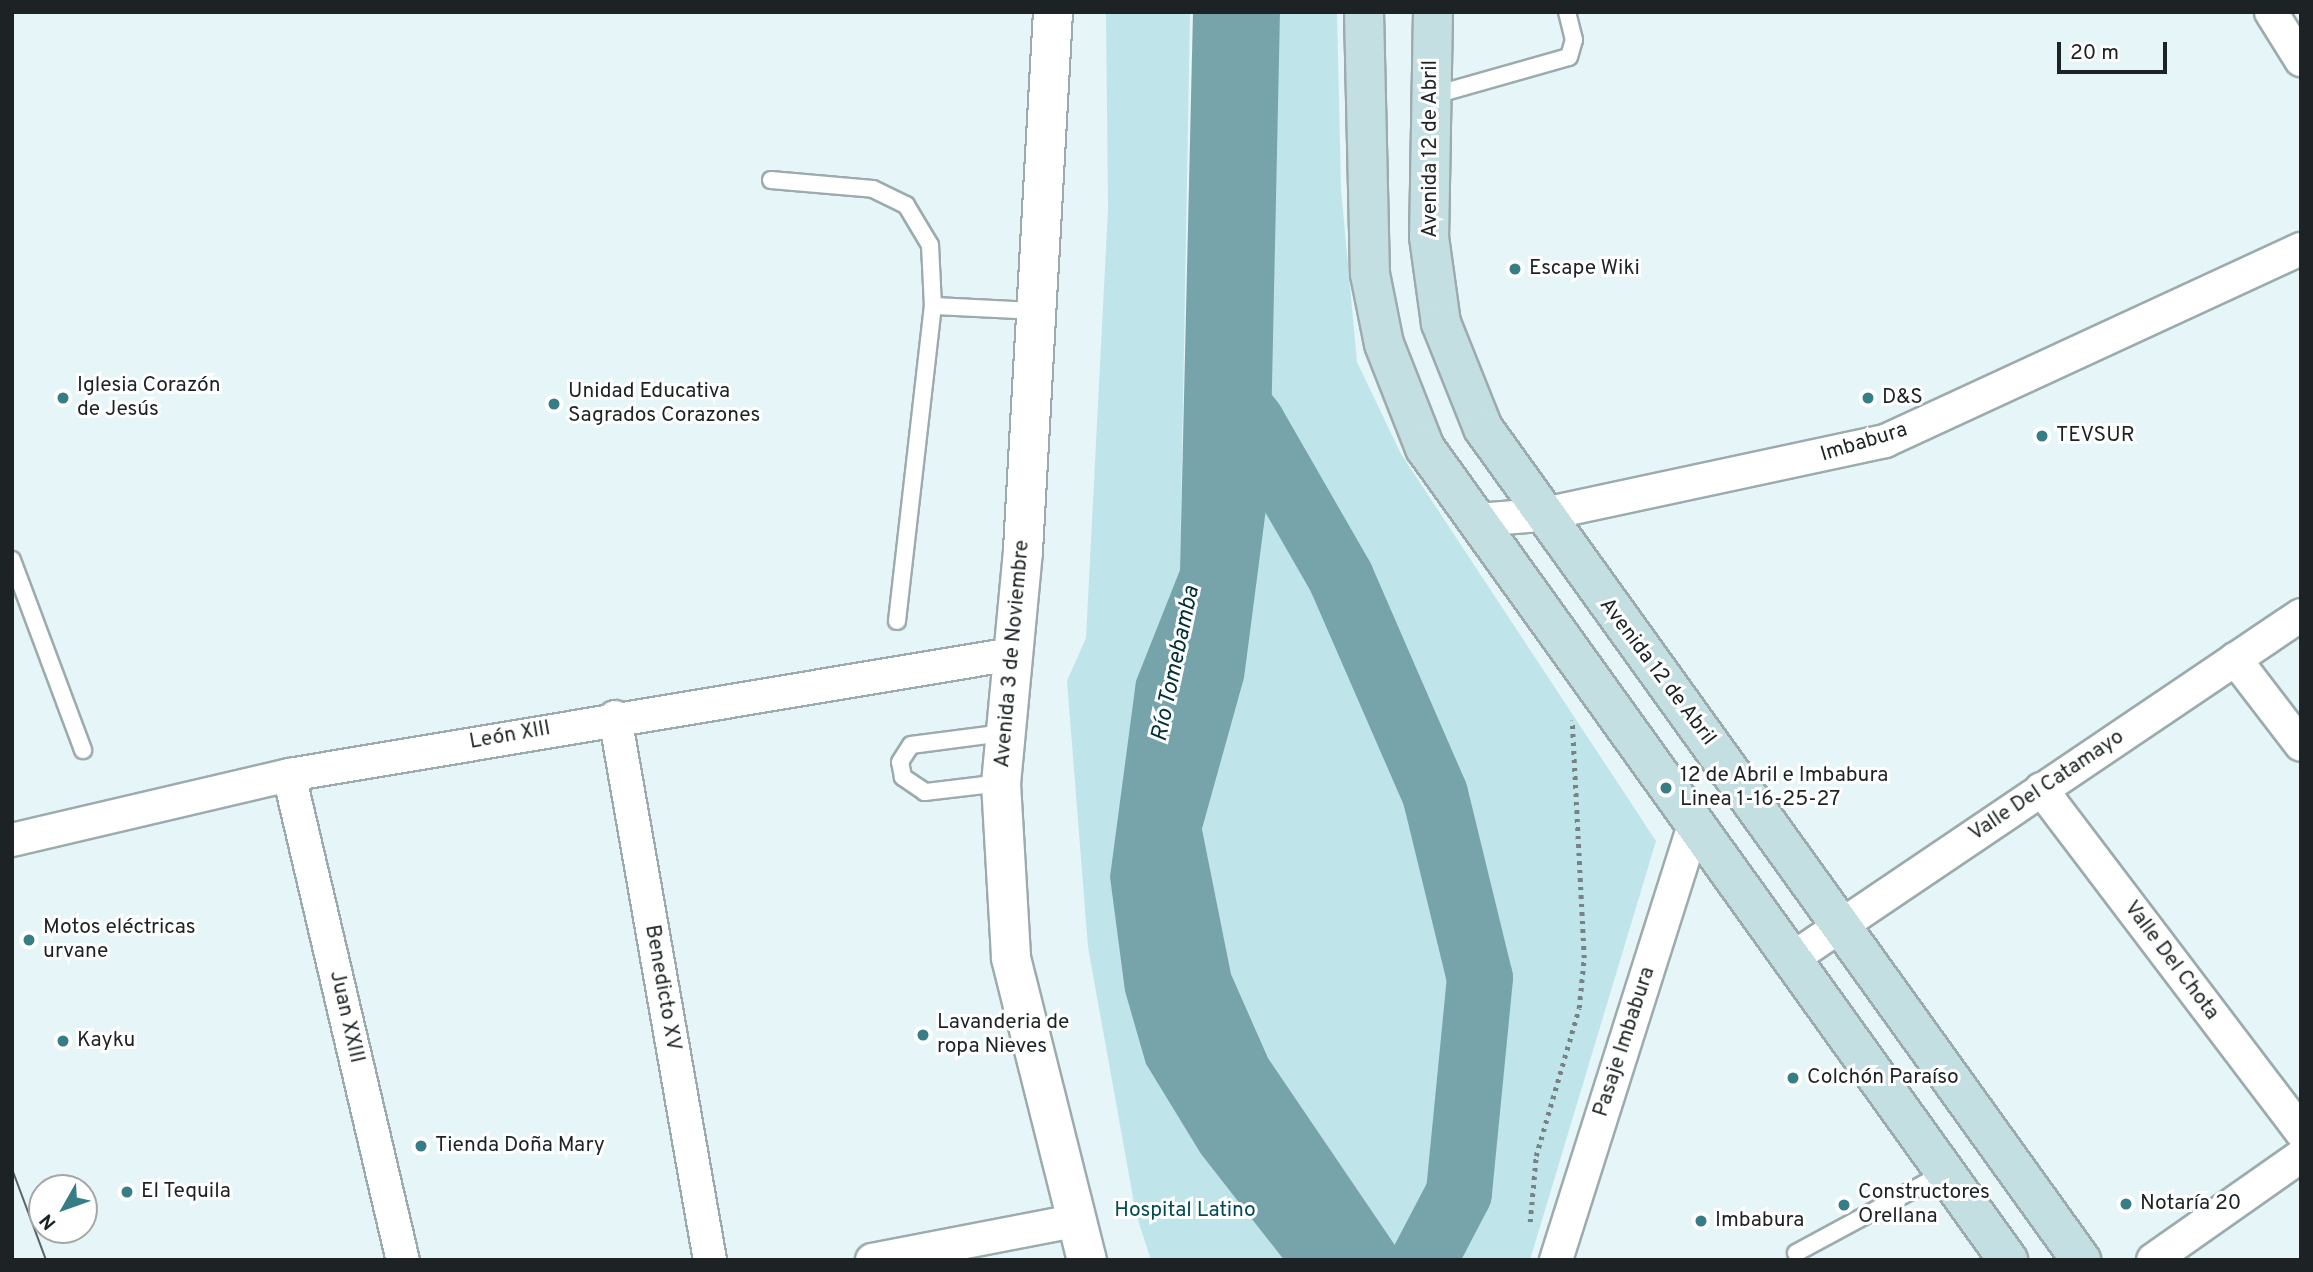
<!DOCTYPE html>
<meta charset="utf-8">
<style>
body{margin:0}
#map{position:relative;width:2313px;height:1272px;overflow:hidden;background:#e5f5f8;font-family:Overpass,sans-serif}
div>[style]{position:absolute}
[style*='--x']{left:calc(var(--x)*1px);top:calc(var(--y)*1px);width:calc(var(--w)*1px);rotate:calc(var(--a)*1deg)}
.green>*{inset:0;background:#bfe5ea}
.water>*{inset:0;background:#76a4aa}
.river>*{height:66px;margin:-33px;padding:0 33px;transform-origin:33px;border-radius:33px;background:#76a4aa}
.path>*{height:4.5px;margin-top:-2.25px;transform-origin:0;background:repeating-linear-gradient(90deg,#788284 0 3.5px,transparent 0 8.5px)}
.roads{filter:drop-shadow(2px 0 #9cabad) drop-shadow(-2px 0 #9cabad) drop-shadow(0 2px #9cabad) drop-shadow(0 -2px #9cabad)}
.service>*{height:16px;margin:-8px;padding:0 8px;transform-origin:8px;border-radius:8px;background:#fff}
.minor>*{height:32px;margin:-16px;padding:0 16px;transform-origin:16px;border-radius:16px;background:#fff}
.tertiary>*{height:38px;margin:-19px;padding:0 19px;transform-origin:19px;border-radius:19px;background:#fff}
.secondary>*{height:38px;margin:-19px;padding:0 19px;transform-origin:19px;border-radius:19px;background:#c4dfe2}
.tram>*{height:2px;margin:-1px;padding:0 1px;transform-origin:1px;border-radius:1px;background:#5a6365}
.dots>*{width:19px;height:19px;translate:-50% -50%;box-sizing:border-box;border:4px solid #fff;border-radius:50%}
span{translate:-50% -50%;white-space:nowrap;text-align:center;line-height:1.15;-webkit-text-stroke:6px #fff;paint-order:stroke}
.street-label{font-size:21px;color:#1d2324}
.poi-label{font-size:21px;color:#1d2324}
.left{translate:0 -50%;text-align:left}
.park-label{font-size:21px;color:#024b53}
.water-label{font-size:23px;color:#013136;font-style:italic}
.frame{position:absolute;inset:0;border:14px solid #1d2324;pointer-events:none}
.north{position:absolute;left:28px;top:1174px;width:70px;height:70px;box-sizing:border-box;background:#fff;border:2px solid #a5a7a7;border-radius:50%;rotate:230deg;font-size:19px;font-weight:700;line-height:28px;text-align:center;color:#1d2324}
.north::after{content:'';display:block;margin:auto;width:24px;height:32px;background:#367d86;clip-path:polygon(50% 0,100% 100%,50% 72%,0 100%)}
.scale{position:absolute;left:2057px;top:42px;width:110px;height:32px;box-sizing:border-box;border:4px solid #1d2324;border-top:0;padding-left:9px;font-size:21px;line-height:24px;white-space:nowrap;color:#1d2324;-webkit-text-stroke:5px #fff;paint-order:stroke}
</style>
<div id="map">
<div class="green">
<div style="clip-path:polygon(1106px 12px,1190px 12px,1180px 570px,1146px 1064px,1201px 1154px,1284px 1260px,1151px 1260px,1136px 1214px,1088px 947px,1067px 681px,1086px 638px,1108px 209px)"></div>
<div style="clip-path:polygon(1280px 12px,1337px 12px,1341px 189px,1357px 362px,1401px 454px,1656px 841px,1530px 1260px,1405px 1260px,1268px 1058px,1231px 974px,1202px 829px,1244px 678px)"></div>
</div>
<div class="water">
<div style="clip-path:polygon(1193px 12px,1280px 12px,1270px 478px,1244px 678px,1202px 829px,1231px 974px,1268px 1058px,1405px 1260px,1284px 1260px,1201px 1154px,1146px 1064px,1125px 991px,1110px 877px,1136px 681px,1180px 570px)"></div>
</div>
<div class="river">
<div style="--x:1222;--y:385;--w:48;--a:51.7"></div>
<div style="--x:1252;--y:423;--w:179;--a:60.1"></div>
<div style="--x:1341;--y:578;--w:236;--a:66.5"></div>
<div style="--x:1435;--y:794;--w:189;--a:76.3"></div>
<div style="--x:1480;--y:978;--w:216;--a:95.6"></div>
<div style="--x:1459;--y:1193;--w:76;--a:117.6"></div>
</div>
<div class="path">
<div style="--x:1530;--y:1222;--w:66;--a:-84.8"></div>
<div style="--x:1536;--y:1156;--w:154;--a:-73.8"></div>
<div style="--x:1579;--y:1008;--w:50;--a:-84.3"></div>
<div style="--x:1584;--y:958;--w:238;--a:-92.9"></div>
</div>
<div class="roads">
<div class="service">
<div style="--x:1431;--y:96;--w:143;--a:-15.8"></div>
<div style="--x:1569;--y:57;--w:18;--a:-74"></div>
<div style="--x:1574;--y:40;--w:29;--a:-104"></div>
<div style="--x:771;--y:180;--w:102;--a:5"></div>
<div style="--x:873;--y:189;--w:37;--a:26"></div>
<div style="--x:906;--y:205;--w:47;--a:59"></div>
<div style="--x:930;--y:245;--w:61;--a:87.2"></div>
<div style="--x:12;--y:560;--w:203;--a:69.5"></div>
<div style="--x:897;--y:621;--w:317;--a:-83.5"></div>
<div style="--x:933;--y:306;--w:102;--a:2.8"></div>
<div style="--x:1001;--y:783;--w:77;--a:173.2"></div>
<div style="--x:925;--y:792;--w:27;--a:-146"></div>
<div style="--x:903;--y:777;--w:15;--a:-101"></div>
<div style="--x:900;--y:762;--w:20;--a:-57"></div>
<div style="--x:911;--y:745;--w:94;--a:-7.4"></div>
<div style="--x:1796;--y:1253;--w:170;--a:-28.4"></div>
</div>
<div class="minor">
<div style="--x:2271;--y:12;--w:57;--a:58"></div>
<div style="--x:1478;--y:520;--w:62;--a:-4.6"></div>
<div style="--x:1540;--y:515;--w:353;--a:-12.1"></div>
<div style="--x:1885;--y:441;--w:458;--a:-24.8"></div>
<div style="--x:2235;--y:659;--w:108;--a:52.5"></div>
<div style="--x:615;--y:717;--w:551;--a:80.08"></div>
<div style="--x:289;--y:775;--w:498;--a:76.8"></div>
<div style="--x:2041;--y:789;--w:430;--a:52.8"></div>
<div style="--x:12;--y:840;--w:285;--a:-13.2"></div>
<div style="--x:289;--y:775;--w:733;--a:-9.5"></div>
<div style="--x:1793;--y:958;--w:613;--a:-34.03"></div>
<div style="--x:872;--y:1260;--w:207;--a:-10.9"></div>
<div style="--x:1556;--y:1260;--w:457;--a:-72.4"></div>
<div style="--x:2153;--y:1260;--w:181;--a:-35.1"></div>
</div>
<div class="tertiary">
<div style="--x:1053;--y:12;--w:540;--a:93.19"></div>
<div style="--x:1023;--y:551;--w:233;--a:95.4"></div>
<div style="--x:1001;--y:783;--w:175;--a:86.7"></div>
<div style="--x:1011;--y:958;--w:311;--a:75.9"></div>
</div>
<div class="secondary">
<div style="--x:1364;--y:12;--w:262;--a:88.7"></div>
<div style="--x:1370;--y:274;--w:71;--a:78.7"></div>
<div style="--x:1384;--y:344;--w:112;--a:68.5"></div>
<div style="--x:1425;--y:448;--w:1000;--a:54.32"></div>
<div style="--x:1433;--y:12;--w:225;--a:91"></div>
<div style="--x:1429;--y:237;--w:87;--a:82.1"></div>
<div style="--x:1441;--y:323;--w:113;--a:68.2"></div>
<div style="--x:1483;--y:428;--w:1025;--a:54.29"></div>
</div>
</div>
<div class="tram">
<div style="--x:12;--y:1169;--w:97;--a:69.5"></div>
</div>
<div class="dots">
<div style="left:1515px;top:269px;background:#367d86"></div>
<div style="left:63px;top:398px;background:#367d86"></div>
<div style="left:1868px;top:398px;background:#367d86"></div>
<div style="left:554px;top:404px;background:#367d86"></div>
<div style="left:2042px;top:436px;background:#367d86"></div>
<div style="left:1666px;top:788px;background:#367d86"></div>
<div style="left:29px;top:940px;background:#367d86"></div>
<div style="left:923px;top:1035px;background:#367d86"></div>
<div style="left:63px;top:1041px;background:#367d86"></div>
<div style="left:1793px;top:1078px;background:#367d86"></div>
<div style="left:421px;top:1146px;background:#367d86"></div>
<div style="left:127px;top:1192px;background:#367d86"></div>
<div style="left:2126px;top:1204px;background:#367d86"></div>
<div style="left:1844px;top:1205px;background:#367d86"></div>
<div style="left:1701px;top:1221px;background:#367d86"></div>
</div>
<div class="street-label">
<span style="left:1431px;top:149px;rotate:-90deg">Avenida 12 de Abril</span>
<span style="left:1864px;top:443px;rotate:-17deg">Imbabura</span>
<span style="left:1013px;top:654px;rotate:-85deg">Avenida 3 de Noviembre</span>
<span style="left:1657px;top:672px;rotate:53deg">Avenida 12 de Abril</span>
<span style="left:510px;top:736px;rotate:-10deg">León XIII</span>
<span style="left:2047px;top:786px;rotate:-34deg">Valle Del Catamayo</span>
<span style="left:2171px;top:961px;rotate:53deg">Valle Del Chota</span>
<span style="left:662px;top:988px;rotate:80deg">Benedicto XV</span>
<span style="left:346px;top:1017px;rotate:77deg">Juan XXIII</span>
<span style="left:1625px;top:1042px;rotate:-72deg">Pasaje Imbabura</span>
</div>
<div class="poi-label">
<span class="left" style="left:1529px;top:269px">Escape Wiki</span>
<span class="left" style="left:77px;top:398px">Iglesia Corazón<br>de Jesús</span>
<span class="left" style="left:568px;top:404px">Unidad Educativa<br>Sagrados Corazones</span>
<span class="left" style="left:1882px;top:398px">D&amp;S</span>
<span class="left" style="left:2056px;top:436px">TEVSUR</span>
<span class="left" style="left:1680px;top:788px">12 de Abril e Imbabura<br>Linea 1-16-25-27</span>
<span class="left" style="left:43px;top:940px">Motos eléctricas<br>urvane</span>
<span class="left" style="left:937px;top:1035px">Lavanderia de<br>ropa Nieves</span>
<span class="left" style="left:77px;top:1041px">Kayku</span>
<span class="left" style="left:1807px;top:1078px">Colchón Paraíso</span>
<span class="left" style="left:435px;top:1146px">Tienda Doña Mary</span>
<span class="left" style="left:141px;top:1192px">El Tequila</span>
<span class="left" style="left:1858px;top:1205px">Constructores<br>Orellana</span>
<span class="left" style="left:2140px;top:1204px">Notaría 20</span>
<span class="left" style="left:1715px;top:1221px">Imbabura</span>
</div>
<div class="park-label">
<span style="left:1185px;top:1211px">Hospital Latino</span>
</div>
<div class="water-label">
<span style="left:1177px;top:664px;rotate:-78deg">Río Tomebamba</span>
</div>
<div class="frame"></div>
<div class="north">N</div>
<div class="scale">20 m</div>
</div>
